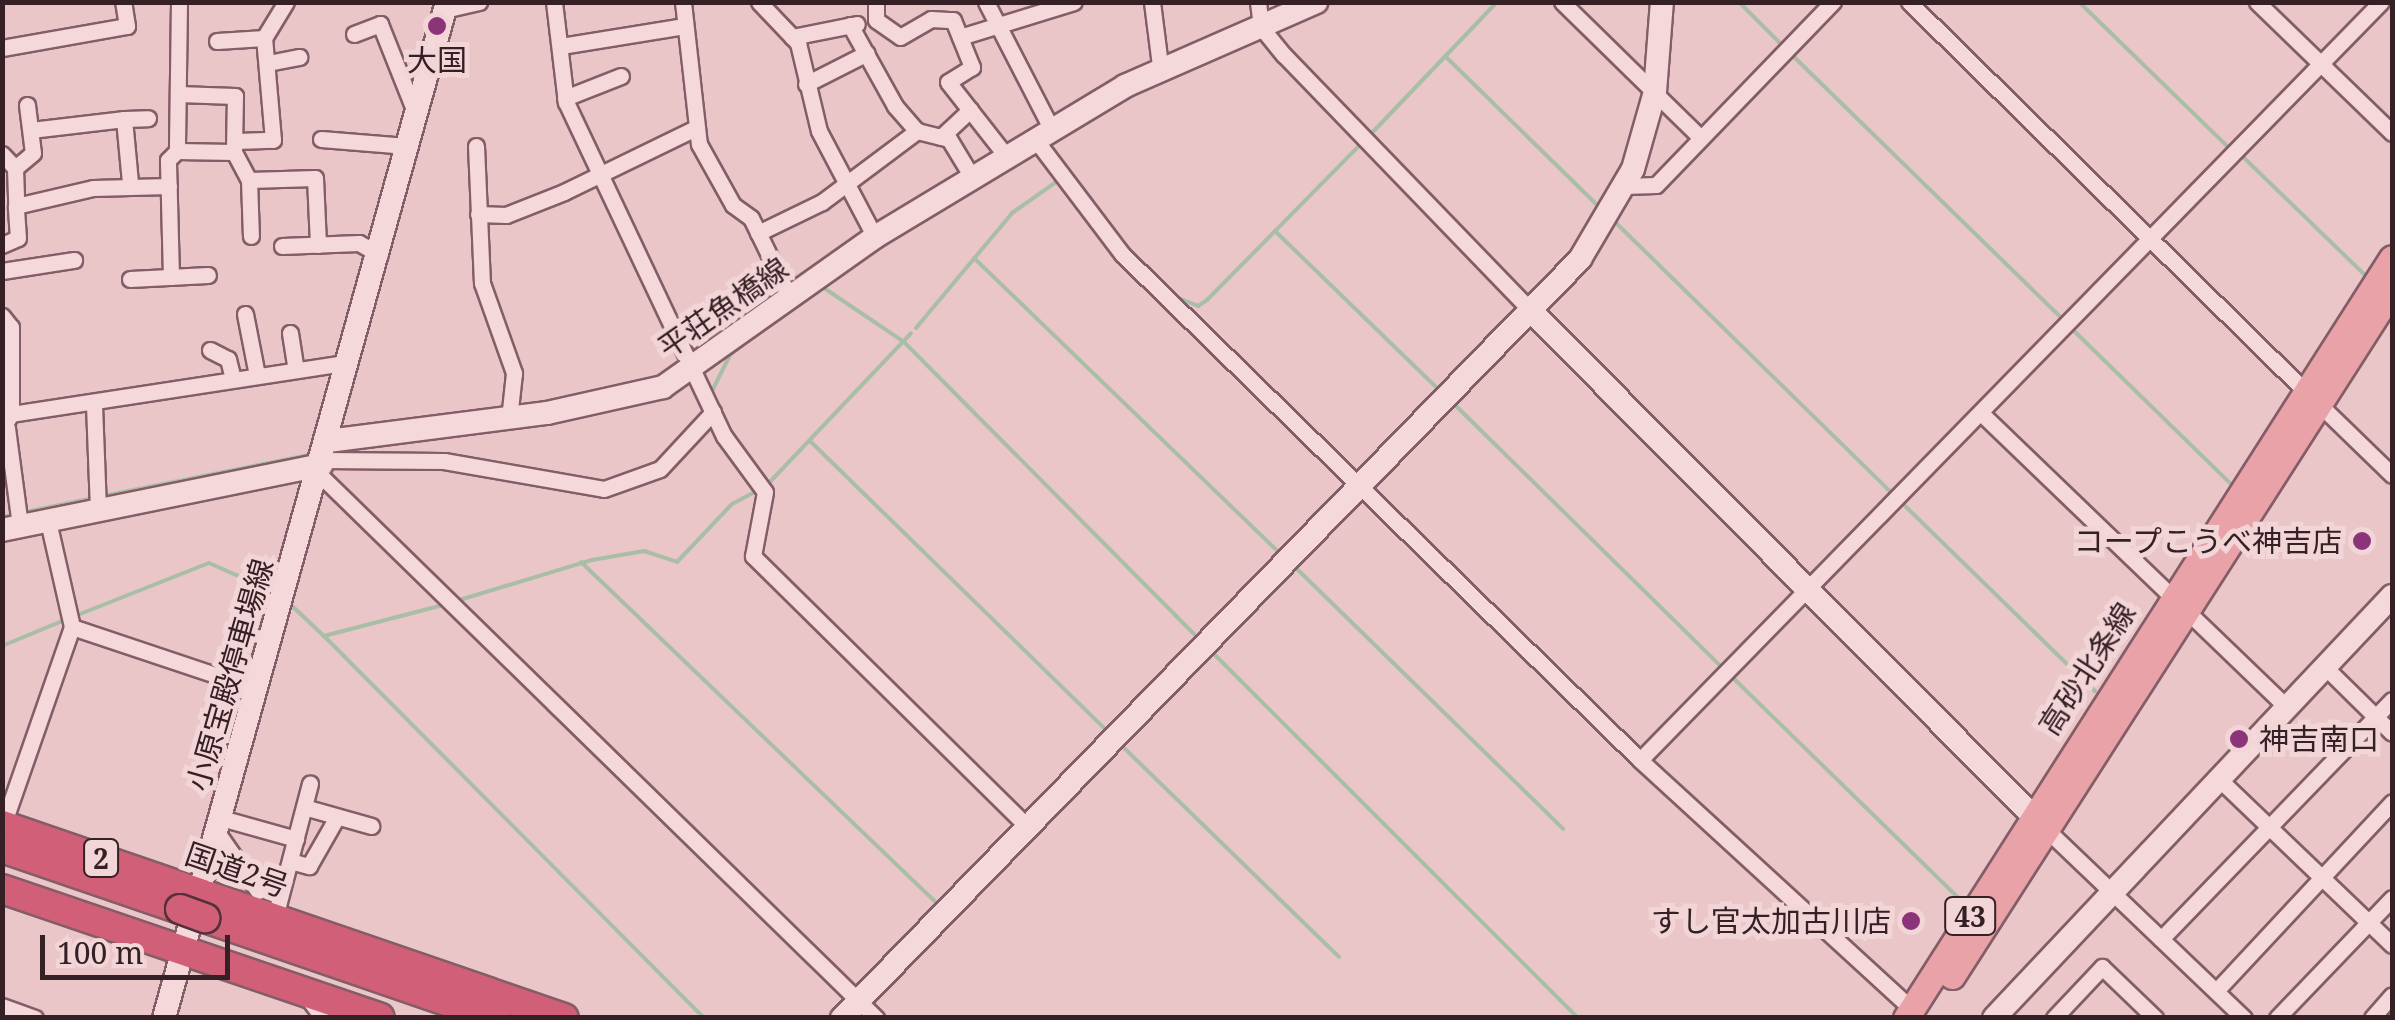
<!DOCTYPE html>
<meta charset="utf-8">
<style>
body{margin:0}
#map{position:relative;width:2395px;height:1020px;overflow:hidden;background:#eac6c8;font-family:"Noto Serif","Noto Sans JP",serif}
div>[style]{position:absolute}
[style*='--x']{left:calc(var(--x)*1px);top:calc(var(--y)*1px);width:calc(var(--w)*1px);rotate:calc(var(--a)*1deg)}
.stream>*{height:4px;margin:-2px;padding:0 2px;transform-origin:2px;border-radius:2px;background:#a8bea7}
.roads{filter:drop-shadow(2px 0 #835d67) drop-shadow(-2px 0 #835d67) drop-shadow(0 2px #835d67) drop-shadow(0 -2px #835d67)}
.street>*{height:15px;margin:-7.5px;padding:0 7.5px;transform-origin:7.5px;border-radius:7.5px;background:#f5d8da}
.secondary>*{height:22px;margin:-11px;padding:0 11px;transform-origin:11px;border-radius:11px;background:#f5d8da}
.primary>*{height:25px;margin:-12.5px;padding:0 12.5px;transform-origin:12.5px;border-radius:12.5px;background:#e9a2a8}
.highway>*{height:28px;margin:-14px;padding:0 14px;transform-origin:14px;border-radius:14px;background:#d05f77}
.bridges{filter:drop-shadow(2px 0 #51313b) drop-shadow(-2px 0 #51313b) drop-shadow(0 2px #51313b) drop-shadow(0 -2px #51313b)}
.highway-bridge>*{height:28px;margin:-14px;padding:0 14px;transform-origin:14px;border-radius:14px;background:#d05f77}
.dots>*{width:28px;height:28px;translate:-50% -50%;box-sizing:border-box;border:5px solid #f2d5d6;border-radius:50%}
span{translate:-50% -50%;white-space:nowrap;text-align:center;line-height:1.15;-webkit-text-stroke:10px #f2d5d6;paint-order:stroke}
.shield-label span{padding:2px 8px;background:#f2d5d6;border:2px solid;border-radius:8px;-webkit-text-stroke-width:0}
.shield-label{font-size:28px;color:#352026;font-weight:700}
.poi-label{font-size:30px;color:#352026}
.right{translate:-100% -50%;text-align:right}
.left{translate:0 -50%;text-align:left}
.street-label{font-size:30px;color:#352026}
.frame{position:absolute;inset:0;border:5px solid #352026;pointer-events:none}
.scale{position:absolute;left:40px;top:935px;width:190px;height:45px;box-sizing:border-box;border:5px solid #352026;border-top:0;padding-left:12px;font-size:30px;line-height:35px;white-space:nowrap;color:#352026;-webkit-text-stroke:8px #f2d5d6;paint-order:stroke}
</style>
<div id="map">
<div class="stream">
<div style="--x:1739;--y:2;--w:59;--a:45"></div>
<div style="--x:2079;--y:2;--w:211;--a:44.2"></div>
<div style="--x:1792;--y:55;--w:378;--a:44.3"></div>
<div style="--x:1445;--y:56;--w:219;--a:44.4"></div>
<div style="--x:1369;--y:136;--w:185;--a:-46.3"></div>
<div style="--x:2239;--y:153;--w:175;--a:44.1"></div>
<div style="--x:1612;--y:219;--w:396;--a:44.4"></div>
<div style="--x:1275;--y:231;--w:230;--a:44.1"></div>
<div style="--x:1120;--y:240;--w:71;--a:45"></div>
<div style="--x:974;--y:258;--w:425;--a:44"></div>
<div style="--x:821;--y:286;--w:100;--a:34"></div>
<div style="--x:904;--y:342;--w:420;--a:45.2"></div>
<div style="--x:1176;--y:297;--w:24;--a:22"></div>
<div style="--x:1198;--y:306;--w:11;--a:-34"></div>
<div style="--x:1207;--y:300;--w:221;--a:-45.4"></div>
<div style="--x:2069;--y:326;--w:225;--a:44.3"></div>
<div style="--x:916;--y:328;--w:150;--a:-50.1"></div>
<div style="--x:1012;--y:213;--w:57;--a:-35.1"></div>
<div style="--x:710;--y:395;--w:45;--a:-63.4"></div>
<div style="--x:730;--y:355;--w:31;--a:-38"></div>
<div style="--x:1454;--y:404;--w:375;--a:44.5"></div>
<div style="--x:810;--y:441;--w:415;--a:44.3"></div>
<div style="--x:333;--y:453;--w:101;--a:0.6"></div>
<div style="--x:767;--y:485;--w:209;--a:-46.5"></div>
<div style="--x:103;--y:496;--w:215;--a:-11.3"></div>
<div style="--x:1901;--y:502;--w:271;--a:44.3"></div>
<div style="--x:25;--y:512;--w:70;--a:-11.5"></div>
<div style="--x:2;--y:517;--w:13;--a:-13"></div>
<div style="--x:581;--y:562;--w:491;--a:43.8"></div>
<div style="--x:1297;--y:569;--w:372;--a:44.3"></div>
<div style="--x:456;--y:601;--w:142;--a:-16.8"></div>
<div style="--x:592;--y:560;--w:53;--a:-9.8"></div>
<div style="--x:644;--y:551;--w:35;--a:18"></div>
<div style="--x:677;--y:562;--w:80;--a:-46.5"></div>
<div style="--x:732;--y:504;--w:30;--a:-28"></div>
<div style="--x:290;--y:604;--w:47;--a:43.3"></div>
<div style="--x:324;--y:636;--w:127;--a:-14.6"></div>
<div style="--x:75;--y:616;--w:144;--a:-21.6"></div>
<div style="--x:209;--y:563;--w:71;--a:24"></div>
<div style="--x:324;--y:636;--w:539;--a:45.15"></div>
<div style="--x:2;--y:646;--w:70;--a:-22.6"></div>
<div style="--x:1210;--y:650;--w:520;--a:45"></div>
<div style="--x:1729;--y:674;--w:325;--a:44.3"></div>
<div style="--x:1121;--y:745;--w:304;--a:44.2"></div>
</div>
<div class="roads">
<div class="street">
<div style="--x:179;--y:2;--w:149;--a:90.8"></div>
<div style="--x:177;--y:151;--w:57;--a:1"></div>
<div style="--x:234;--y:152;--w:32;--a:62"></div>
<div style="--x:249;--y:180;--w:66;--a:-1.7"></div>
<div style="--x:315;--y:178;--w:67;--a:87.4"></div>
<div style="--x:554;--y:2;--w:101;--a:83.2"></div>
<div style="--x:566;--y:102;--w:369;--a:64.7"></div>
<div style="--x:724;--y:436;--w:69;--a:53.8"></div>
<div style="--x:765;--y:492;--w:65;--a:100.6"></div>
<div style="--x:753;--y:556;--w:386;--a:44.6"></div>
<div style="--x:683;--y:2;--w:143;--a:83.6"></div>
<div style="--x:699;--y:144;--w:70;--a:60.9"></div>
<div style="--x:733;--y:205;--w:22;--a:36"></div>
<div style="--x:751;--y:218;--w:89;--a:64"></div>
<div style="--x:759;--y:2;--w:57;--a:46.4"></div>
<div style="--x:798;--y:43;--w:90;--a:76.6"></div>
<div style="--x:819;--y:131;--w:120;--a:62.2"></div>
<div style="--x:876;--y:2;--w:18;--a:90"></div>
<div style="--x:876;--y:20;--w:29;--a:35"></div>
<div style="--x:900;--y:37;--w:36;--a:-30"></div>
<div style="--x:931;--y:19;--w:22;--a:3"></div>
<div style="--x:953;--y:20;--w:51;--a:68"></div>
<div style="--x:972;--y:67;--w:28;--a:148"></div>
<div style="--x:948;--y:82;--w:94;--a:51.9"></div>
<div style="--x:986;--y:2;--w:144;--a:62.7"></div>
<div style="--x:1152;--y:2;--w:64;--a:82.8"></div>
<div style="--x:1258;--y:2;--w:25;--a:83"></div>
<div style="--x:1261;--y:27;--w:36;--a:51"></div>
<div style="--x:1284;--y:55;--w:356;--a:46"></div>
<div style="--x:1562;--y:2;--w:194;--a:44.4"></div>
<div style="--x:1909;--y:2;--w:554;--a:44.49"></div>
<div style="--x:2257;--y:2;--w:188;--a:44.1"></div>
<div style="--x:444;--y:10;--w:36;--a:-13"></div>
<div style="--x:850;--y:25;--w:93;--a:60.9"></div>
<div style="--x:895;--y:106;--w:33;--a:49"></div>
<div style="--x:917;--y:131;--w:33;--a:14"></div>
<div style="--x:949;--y:139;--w:44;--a:58.8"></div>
<div style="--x:354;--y:34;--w:28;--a:-21"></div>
<div style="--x:380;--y:24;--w:95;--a:68.3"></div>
<div style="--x:792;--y:37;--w:66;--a:-11.3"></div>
<div style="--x:960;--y:37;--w:119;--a:-17.1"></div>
<div style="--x:217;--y:41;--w:47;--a:-3.7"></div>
<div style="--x:561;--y:46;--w:125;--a:-9.2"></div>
<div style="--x:2;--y:48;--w:127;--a:-10"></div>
<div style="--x:127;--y:26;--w:24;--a:-99"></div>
<div style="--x:268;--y:63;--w:32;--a:-11"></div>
<div style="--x:806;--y:84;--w:68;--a:-26.9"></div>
<div style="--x:178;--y:94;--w:57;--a:2"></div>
<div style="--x:235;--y:96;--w:54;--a:91.1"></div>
<div style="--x:565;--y:98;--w:60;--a:-21.4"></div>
<div style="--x:27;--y:105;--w:48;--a:82.9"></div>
<div style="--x:33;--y:153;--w:23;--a:140"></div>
<div style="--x:15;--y:168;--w:38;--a:88"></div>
<div style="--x:16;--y:206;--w:79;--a:-13.2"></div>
<div style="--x:93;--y:188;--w:76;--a:-1.5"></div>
<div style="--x:124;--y:119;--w:24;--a:-2"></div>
<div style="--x:31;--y:130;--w:94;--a:-6.7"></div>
<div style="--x:124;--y:119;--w:64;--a:84.6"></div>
<div style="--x:941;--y:137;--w:40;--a:-43"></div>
<div style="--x:321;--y:139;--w:86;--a:4.7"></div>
<div style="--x:1035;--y:139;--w:144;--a:52.9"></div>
<div style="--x:1122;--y:254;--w:724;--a:44.33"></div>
<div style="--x:1640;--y:760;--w:369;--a:42.5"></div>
<div style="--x:236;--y:141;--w:37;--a:-2"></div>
<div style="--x:273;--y:140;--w:102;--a:-95"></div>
<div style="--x:264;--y:38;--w:42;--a:-58.6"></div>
<div style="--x:476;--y:146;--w:137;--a:87.5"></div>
<div style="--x:482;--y:283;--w:96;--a:70.4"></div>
<div style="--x:514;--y:373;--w:46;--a:96.2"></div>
<div style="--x:2;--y:154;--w:19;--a:47"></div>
<div style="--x:249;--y:180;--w:56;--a:88"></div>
<div style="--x:1624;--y:186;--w:32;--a:-2"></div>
<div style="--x:1656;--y:185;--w:255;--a:-46"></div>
<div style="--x:478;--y:214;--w:28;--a:2"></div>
<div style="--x:506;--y:215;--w:62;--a:-21.6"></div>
<div style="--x:564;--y:192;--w:144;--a:-25.9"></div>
<div style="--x:758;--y:233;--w:71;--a:-25.8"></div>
<div style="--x:822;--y:202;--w:119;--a:-36.8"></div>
<div style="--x:2;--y:245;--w:17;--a:-24"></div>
<div style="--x:18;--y:238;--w:32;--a:-94"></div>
<div style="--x:282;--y:246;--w:77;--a:-2.2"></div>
<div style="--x:359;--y:243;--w:24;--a:30"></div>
<div style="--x:2;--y:271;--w:73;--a:-8.7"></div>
<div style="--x:171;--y:277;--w:117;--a:-91.5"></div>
<div style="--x:168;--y:160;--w:13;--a:-45"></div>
<div style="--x:130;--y:279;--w:78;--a:-2.9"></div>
<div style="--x:245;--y:314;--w:57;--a:78.9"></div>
<div style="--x:2;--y:316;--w:14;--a:51"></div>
<div style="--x:11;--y:327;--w:87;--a:90"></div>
<div style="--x:290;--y:333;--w:32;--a:81"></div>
<div style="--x:210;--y:350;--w:20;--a:27"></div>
<div style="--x:228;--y:359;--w:16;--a:76"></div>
<div style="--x:94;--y:405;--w:104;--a:87.8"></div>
<div style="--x:2320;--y:405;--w:100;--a:44.2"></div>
<div style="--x:1981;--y:413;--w:423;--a:43.9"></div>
<div style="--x:7;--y:428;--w:99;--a:82.4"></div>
<div style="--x:2;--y:429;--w:17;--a:-59"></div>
<div style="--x:11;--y:414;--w:342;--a:-8.7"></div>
<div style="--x:322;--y:460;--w:122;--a:0.5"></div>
<div style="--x:444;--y:461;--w:162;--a:9.9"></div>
<div style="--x:604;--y:489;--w:59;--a:-19.7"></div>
<div style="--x:660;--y:469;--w:78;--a:-47.1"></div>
<div style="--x:319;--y:474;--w:779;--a:44.32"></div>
<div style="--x:48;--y:521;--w:109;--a:77.2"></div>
<div style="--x:2324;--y:666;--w:95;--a:44.6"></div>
<div style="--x:1640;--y:760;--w:1060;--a:-45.65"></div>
<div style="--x:2218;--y:778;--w:241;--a:43.8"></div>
<div style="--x:304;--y:807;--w:70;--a:15.8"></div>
<div style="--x:221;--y:818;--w:78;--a:15.6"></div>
<div style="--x:3;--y:825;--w:210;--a:-70.8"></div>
<div style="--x:72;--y:627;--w:195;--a:18.5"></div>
<div style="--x:2048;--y:831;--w:271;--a:43.7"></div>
<div style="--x:217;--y:832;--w:72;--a:55.2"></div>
<div style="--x:290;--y:861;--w:20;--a:15"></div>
<div style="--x:309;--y:866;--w:56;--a:-60.3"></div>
<div style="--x:275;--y:917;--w:138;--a:-75.3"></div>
<div style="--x:2161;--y:939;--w:332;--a:-46"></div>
<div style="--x:2216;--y:991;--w:258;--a:-47"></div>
<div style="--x:304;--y:993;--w:31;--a:53"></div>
<div style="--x:2;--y:1006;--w:35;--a:20"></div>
<div style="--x:2054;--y:1018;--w:70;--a:-46.7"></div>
<div style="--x:2102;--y:967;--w:74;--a:43.9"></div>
<div style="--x:2277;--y:1018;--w:166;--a:-46.2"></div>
<div style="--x:2372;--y:1018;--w:30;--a:-49"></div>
</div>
<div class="secondary">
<div style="--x:1531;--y:311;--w:732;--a:45.17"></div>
<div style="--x:328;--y:441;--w:221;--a:-7.3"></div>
<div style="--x:547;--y:413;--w:119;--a:-12.6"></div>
<div style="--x:663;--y:387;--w:260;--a:-35.3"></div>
<div style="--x:875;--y:237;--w:292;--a:-31.1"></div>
<div style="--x:1125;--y:86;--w:209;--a:-23.7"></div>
<div style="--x:2;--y:530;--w:326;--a:-11.5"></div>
<div style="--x:164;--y:1018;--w:1055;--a:-74.44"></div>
<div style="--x:842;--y:1018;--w:1059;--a:-45.8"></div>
<div style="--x:1580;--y:259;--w:104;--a:-59.5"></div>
<div style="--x:1633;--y:169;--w:80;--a:-74.1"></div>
<div style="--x:1655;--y:92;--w:90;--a:-85.6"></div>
<div style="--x:1994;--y:1018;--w:580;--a:-46.68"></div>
</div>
<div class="primary">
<div style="--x:1952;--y:976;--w:815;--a:-57.32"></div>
<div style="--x:1906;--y:1018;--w:902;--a:-57.4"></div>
</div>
<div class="highway">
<div style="--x:2;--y:825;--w:594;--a:18.95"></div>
<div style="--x:2;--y:848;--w:188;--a:18.9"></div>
<div style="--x:2;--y:889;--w:399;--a:18.8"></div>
<div style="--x:205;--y:918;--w:308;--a:19"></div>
</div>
</div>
<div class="bridges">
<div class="highway-bridge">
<div style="--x:180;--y:909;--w:27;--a:20"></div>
</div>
</div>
<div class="dots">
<div style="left:437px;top:26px;background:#8c3479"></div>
<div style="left:2362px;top:541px;background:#8c3479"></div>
<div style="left:2239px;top:739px;background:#8c3479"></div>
<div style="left:1911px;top:921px;background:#8c3479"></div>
</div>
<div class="shield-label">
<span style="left:101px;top:858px">2</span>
<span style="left:1970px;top:916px">43</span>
</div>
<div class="poi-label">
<span style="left:437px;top:60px">大国</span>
<span class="right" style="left:2342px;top:541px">コープこうべ神吉店</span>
<span class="left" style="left:2259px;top:739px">神吉南口</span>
<span class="right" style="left:1891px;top:921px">すし官太加古川店</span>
</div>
<div class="street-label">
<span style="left:723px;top:308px;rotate:-35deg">平荘魚橋線</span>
<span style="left:2087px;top:669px;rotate:-57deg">高砂北条線</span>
<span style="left:230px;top:675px;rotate:-74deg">小原宝殿停車場線</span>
<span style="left:237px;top:870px;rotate:19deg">国道2号</span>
</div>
<div class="frame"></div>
<div class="scale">100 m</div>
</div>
